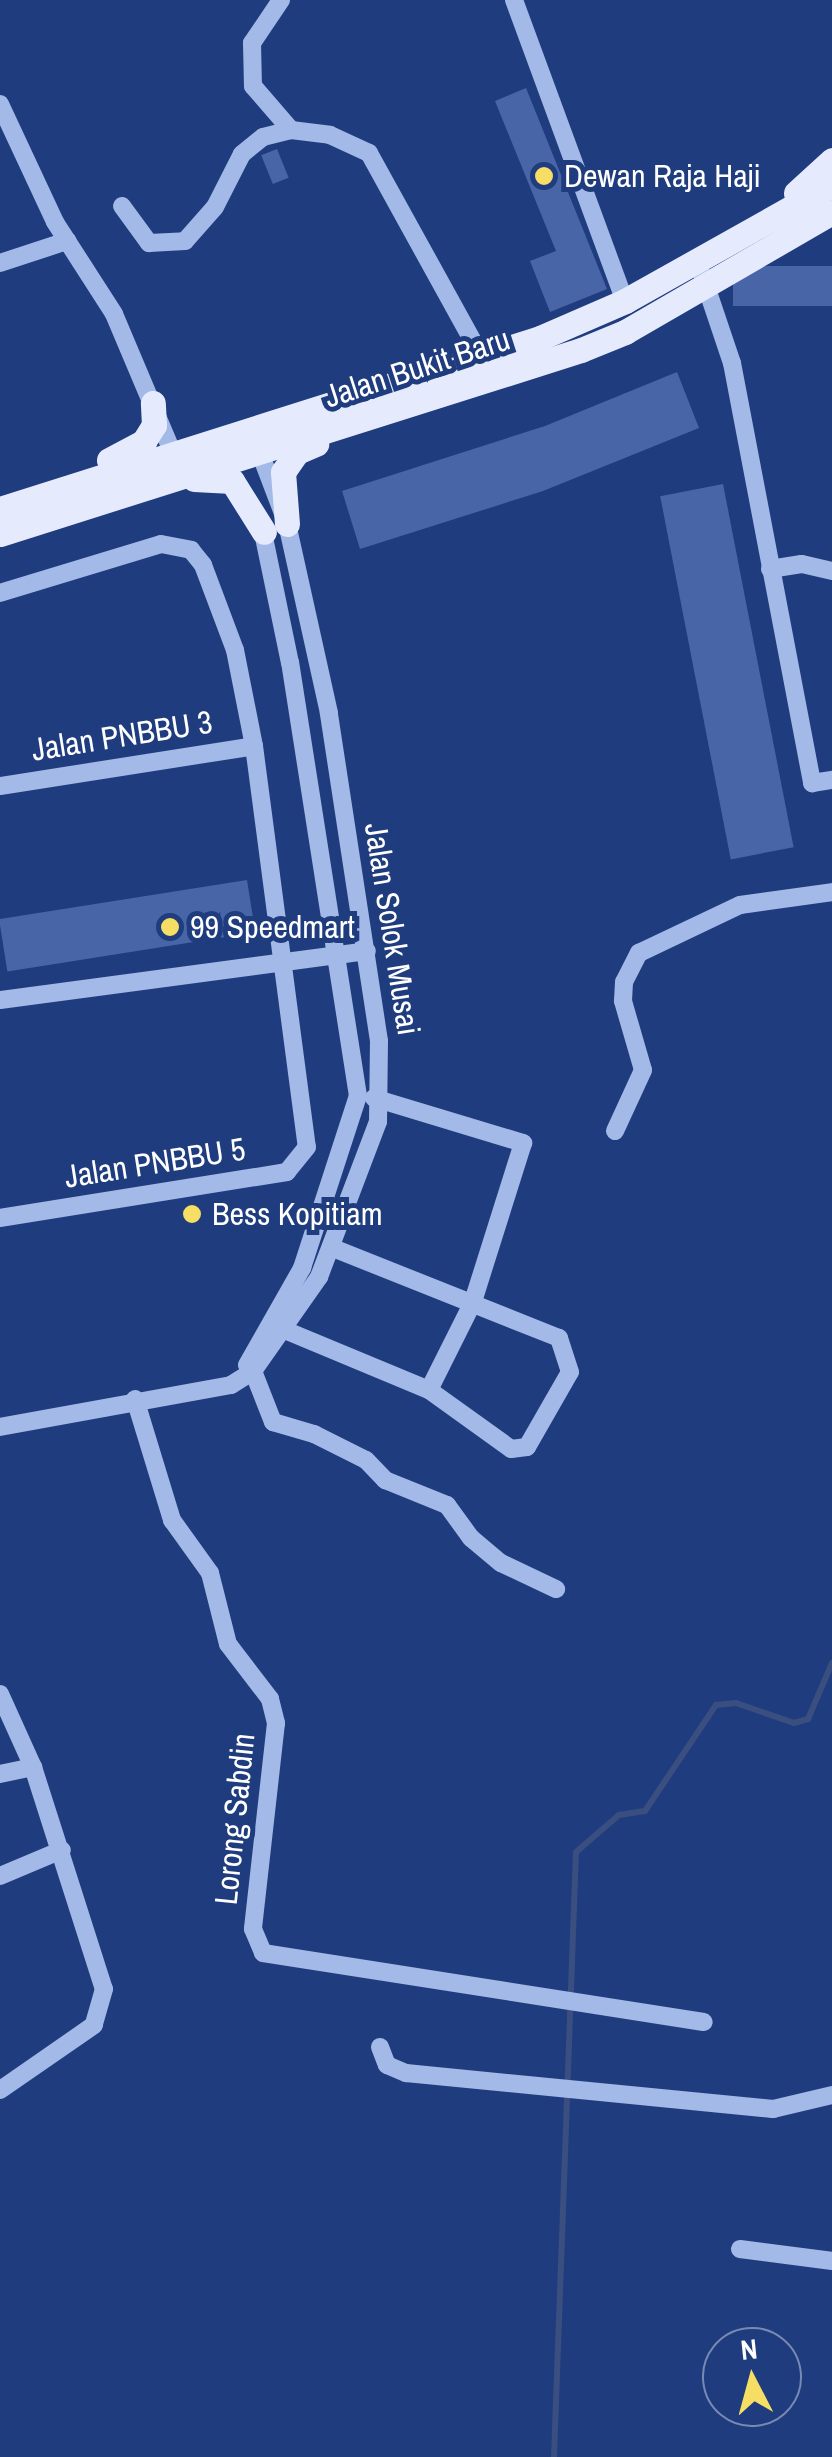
<!DOCTYPE html>
<style>
body{margin:0}
#map{position:relative;width:832px;height:2457px;overflow:hidden;background:#1f3c7e;font-family:"Archivo Narrow",sans-serif}
div>[style]{position:absolute}
[style*='--x']{left:calc(var(--x)*1px);top:calc(var(--y)*1px);width:calc(var(--w)*1px);rotate:calc(var(--a)*1deg)}
.stream>*{height:6px;margin:-3px;padding:0 3px;transform-origin:3px;border-radius:3px;background:#3a4f80}
.building>*{inset:0;background:#4866a7;transform-origin:0 0}
.minor>*{height:18px;margin:-9px;padding:0 9px;transform-origin:9px;border-radius:9px;background:#a3b9e7}
.major>*{height:25px;margin:-12.5px;padding:0 12.5px;transform-origin:12.5px;border-radius:12.5px;background:#e5ebfd}
.dots>*{width:28px;height:28px;translate:-50% -50%;box-sizing:border-box;border:5px solid #1f3c7e;border-radius:50%}
span{translate:-50% -50%;white-space:nowrap;text-align:center;line-height:1.15;-webkit-text-stroke:10px #1f3c7e;paint-order:stroke}
.poi-label{font-size:32px;color:#fff}
.left{translate:0 -50%;text-align:left}
.street-label{font-size:32px;color:#fff}
.north{position:absolute;left:702px;top:2327px;width:100px;height:100px;box-sizing:border-box;background:#1f3c7e;border:2px solid #798ab2;border-radius:50%;rotate:354deg;font-size:28px;font-weight:700;line-height:40px;text-align:center;color:#fff}
.north::after{content:'';display:block;margin:auto;width:35px;height:45px;background:#f5de63;clip-path:polygon(50% 0,100% 100%,50% 72%,0 100%)}
</style>
<div id="map">
<div class="stream">
<div style="--x:554;--y:2457;--w:605;--a:-87.92"></div>
<div style="--x:576;--y:1852;--w:57;--a:-40.7"></div>
<div style="--x:619;--y:1815;--w:26;--a:-9"></div>
<div style="--x:645;--y:1811;--w:128;--a:-56.2"></div>
<div style="--x:716;--y:1705;--w:20;--a:-6"></div>
<div style="--x:736;--y:1703;--w:61;--a:19"></div>
<div style="--x:794;--y:1723;--w:15;--a:-16"></div>
<div style="--x:808;--y:1719;--w:61;--a:-66.8"></div>
</div>
<div class="building">
<div style="clip-path:polygon(526px 88px,607px 289px,550px 312px,530px 261px,556px 251px,495px 101px)"></div>
<div style="left:277px;top:149px;width:31px;height:17px;rotate:68deg"></div>
<div style="left:832px;top:266px;width:40px;height:99px;rotate:90deg"></div>
<div style="clip-path:polygon(677px 372px,699px 428px,543px 491px,360px 549px,342px 491px,545px 426px)"></div>
<div style="left:723px;top:484px;width:370px;height:64px;rotate:79deg"></div>
<div style="left:247px;top:880px;width:53px;height:251px;rotate:81deg"></div>
</div>
<div class="minor">
<div style="--x:281;--y:0;--w:52;--a:124"></div>
<div style="--x:252;--y:43;--w:43;--a:88.7"></div>
<div style="--x:253;--y:86;--w:58;--a:49.2"></div>
<div style="--x:291;--y:130;--w:39;--a:7"></div>
<div style="--x:330;--y:135;--w:43;--a:24.8"></div>
<div style="--x:369;--y:153;--w:232;--a:61.1"></div>
<div style="--x:514;--y:0;--w:321;--a:69.8"></div>
<div style="--x:0;--y:104;--w:130;--a:65"></div>
<div style="--x:55;--y:222;--w:109;--a:57.3"></div>
<div style="--x:114;--y:314;--w:162;--a:67.1"></div>
<div style="--x:122;--y:206;--w:46;--a:53.9"></div>
<div style="--x:149;--y:243;--w:36;--a:-3"></div>
<div style="--x:185;--y:241;--w:45;--a:-48.6"></div>
<div style="--x:215;--y:207;--w:59;--a:-63"></div>
<div style="--x:242;--y:154;--w:27;--a:-39"></div>
<div style="--x:263;--y:137;--w:29;--a:-14"></div>
<div style="--x:0;--y:263;--w:71;--a:-18.2"></div>
<div style="--x:702;--y:274;--w:94;--a:71.4"></div>
<div style="--x:732;--y:363;--w:428;--a:79.2"></div>
<div style="--x:812;--y:783;--w:20;--a:-9"></div>
<div style="--x:770;--y:569;--w:32;--a:-9"></div>
<div style="--x:802;--y:564;--w:31;--a:13"></div>
<div style="--x:0;--y:593;--w:168;--a:-16.9"></div>
<div style="--x:161;--y:544;--w:31;--a:11"></div>
<div style="--x:191;--y:550;--w:19;--a:51"></div>
<div style="--x:203;--y:565;--w:91;--a:69.4"></div>
<div style="--x:235;--y:650;--w:98;--a:78.8"></div>
<div style="--x:254;--y:746;--w:404;--a:82.5"></div>
<div style="--x:307;--y:1147;--w:32;--a:129"></div>
<div style="--x:287;--y:1172;--w:291;--a:170.9"></div>
<div style="--x:0;--y:786;--w:257;--a:-8.9"></div>
<div style="--x:0;--y:1000;--w:370;--a:-7.6"></div>
<div style="--x:374;--y:1098;--w:156;--a:16.8"></div>
<div style="--x:523;--y:1143;--w:167;--a:107.5"></div>
<div style="--x:473;--y:1302;--w:98;--a:116.6"></div>
<div style="--x:615;--y:1131;--w:67;--a:-65.3"></div>
<div style="--x:643;--y:1070;--w:72;--a:-106.2"></div>
<div style="--x:623;--y:1001;--w:19;--a:-87"></div>
<div style="--x:624;--y:982;--w:33;--a:-63"></div>
<div style="--x:639;--y:953;--w:112;--a:-25.4"></div>
<div style="--x:740;--y:905;--w:93;--a:-8"></div>
<div style="--x:287;--y:1331;--w:154;--a:22.6"></div>
<div style="--x:429;--y:1390;--w:101;--a:35.7"></div>
<div style="--x:511;--y:1449;--w:16;--a:-7"></div>
<div style="--x:527;--y:1447;--w:86;--a:-60.2"></div>
<div style="--x:570;--y:1372;--w:36;--a:-108"></div>
<div style="--x:559;--y:1338;--w:243;--a:-158.3"></div>
<div style="--x:247;--y:1365;--w:112;--a:-60.4"></div>
<div style="--x:302;--y:1268;--w:181;--a:-72"></div>
<div style="--x:358;--y:1096;--w:438;--a:-98.9"></div>
<div style="--x:290;--y:663;--w:143;--a:-101.7"></div>
<div style="--x:253;--y:1371;--w:55;--a:68.6"></div>
<div style="--x:273;--y:1422;--w:43;--a:16.3"></div>
<div style="--x:314;--y:1434;--w:58;--a:26.6"></div>
<div style="--x:366;--y:1460;--w:28;--a:46"></div>
<div style="--x:385;--y:1480;--w:67;--a:22"></div>
<div style="--x:447;--y:1505;--w:41;--a:54"></div>
<div style="--x:471;--y:1538;--w:39;--a:40"></div>
<div style="--x:501;--y:1563;--w:61;--a:25.3"></div>
<div style="--x:135;--y:1399;--w:127;--a:73"></div>
<div style="--x:172;--y:1520;--w:65;--a:54.4"></div>
<div style="--x:210;--y:1573;--w:73;--a:75.8"></div>
<div style="--x:228;--y:1644;--w:69;--a:52.6"></div>
<div style="--x:270;--y:1699;--w:25;--a:76"></div>
<div style="--x:276;--y:1723;--w:207;--a:96.4"></div>
<div style="--x:253;--y:1929;--w:26;--a:67"></div>
<div style="--x:263;--y:1953;--w:446;--a:8.9"></div>
<div style="--x:0;--y:1427;--w:235;--a:-10.3"></div>
<div style="--x:231;--y:1385;--w:26;--a:-32"></div>
<div style="--x:253;--y:1371;--w:115;--a:-54.9"></div>
<div style="--x:319;--y:1277;--w:166;--a:-69.2"></div>
<div style="--x:378;--y:1122;--w:81;--a:-89.3"></div>
<div style="--x:379;--y:1041;--w:332;--a:-98.7"></div>
<div style="--x:329;--y:713;--w:194;--a:-102.5"></div>
<div style="--x:287;--y:524;--w:85;--a:-110.8"></div>
<div style="--x:0;--y:1694;--w:80;--a:65.7"></div>
<div style="--x:33;--y:1767;--w:233;--a:72.3"></div>
<div style="--x:104;--y:1989;--w:37;--a:106"></div>
<div style="--x:94;--y:2025;--w:114;--a:145.3"></div>
<div style="--x:0;--y:1774;--w:34;--a:-12"></div>
<div style="--x:0;--y:1876;--w:67;--a:-22.8"></div>
<div style="--x:380;--y:2047;--w:19;--a:69"></div>
<div style="--x:387;--y:2065;--w:21;--a:23"></div>
<div style="--x:406;--y:2073;--w:369;--a:5.6"></div>
<div style="--x:773;--y:2109;--w:61;--a:-13.3"></div>
<div style="--x:740;--y:2249;--w:93;--a:7.4"></div>
</div>
<div class="major">
<div style="--x:796;--y:193;--w:49;--a:-42.5"></div>
<div style="--x:109;--y:460;--w:40;--a:-28"></div>
<div style="--x:144;--y:441;--w:19;--a:-58"></div>
<div style="--x:154;--y:425;--w:22;--a:-93"></div>
<div style="--x:194;--y:479;--w:38;--a:3"></div>
<div style="--x:232;--y:481;--w:60;--a:57.9"></div>
<div style="--x:0;--y:509;--w:566;--a:-17.57"></div>
<div style="--x:540;--y:338;--w:93;--a:-23.5"></div>
<div style="--x:625;--y:301;--w:237;--a:-29.3"></div>
<div style="--x:287;--y:524;--w:52;--a:-94.4"></div>
<div style="--x:283;--y:472;--w:24;--a:-55"></div>
<div style="--x:297;--y:452;--w:21;--a:-23"></div>
<div style="--x:0;--y:534;--w:609;--a:-17.57"></div>
<div style="--x:581;--y:350;--w:48;--a:-22.2"></div>
<div style="--x:625;--y:332;--w:239;--a:-30.1"></div>
</div>
<div class="dots">
<div style="left:544px;top:176px;background:#f5de63"></div>
<div style="left:170px;top:927px;background:#f5de63"></div>
<div style="left:192px;top:1214px;background:#f5de63"></div>
</div>
<div class="poi-label">
<span class="left" style="left:564px;top:176px">Dewan Raja Haji</span>
<span class="left" style="left:190px;top:927px">99 Speedmart</span>
<span class="left" style="left:212px;top:1214px">Bess Kopitiam</span>
</div>
<div class="street-label">
<span style="left:417px;top:368px;rotate:-18deg">Jalan Bukit Baru</span>
<span style="left:122px;top:736px;rotate:-9deg">Jalan PNBBU 3</span>
<span style="left:392px;top:929px;rotate:81deg">Jalan Solok Musai</span>
<span style="left:155px;top:1163px;rotate:-9deg">Jalan PNBBU 5</span>
<span style="left:235px;top:1819px;rotate:-84deg">Lorong Sabdin</span>
</div>
<div class="north">N</div>
</div>
